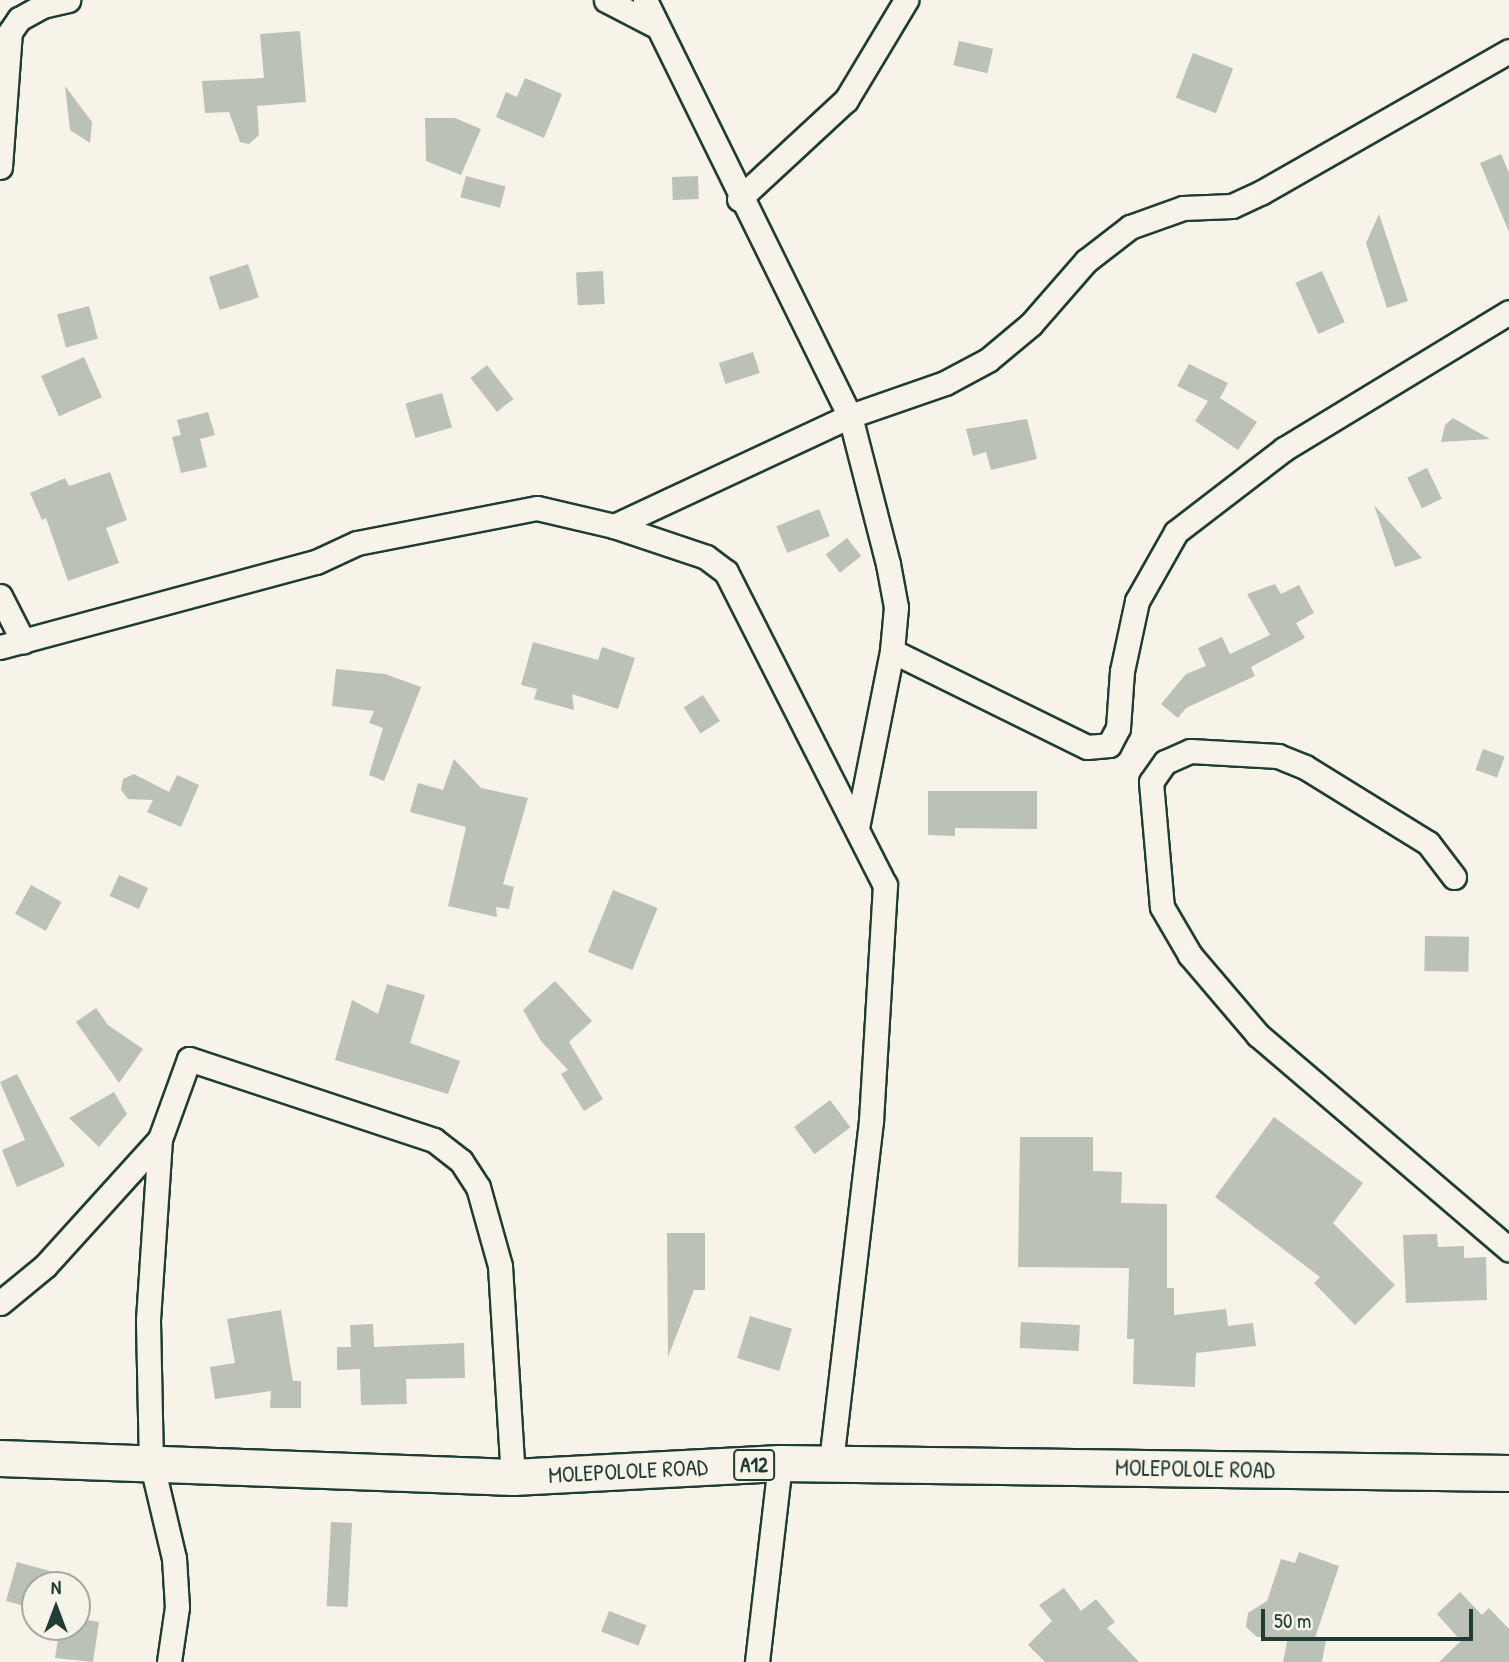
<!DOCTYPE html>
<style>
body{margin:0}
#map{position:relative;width:1509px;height:1662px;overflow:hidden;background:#f7f3e8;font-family:"Patrick Hand",sans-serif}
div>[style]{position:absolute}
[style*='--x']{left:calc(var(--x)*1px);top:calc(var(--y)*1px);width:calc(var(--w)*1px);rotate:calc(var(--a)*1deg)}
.building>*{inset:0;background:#bbc1b6;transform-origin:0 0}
.roads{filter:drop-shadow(2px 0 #1f3d34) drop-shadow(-2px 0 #1f3d34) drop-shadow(0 2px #1f3d34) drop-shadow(0 -2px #1f3d34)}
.street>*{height:23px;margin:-11.5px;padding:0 11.5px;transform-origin:11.5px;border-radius:11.5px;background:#f7f3e8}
.primary>*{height:35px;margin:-17.5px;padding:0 17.5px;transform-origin:17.5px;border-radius:17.5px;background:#f7f3e8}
span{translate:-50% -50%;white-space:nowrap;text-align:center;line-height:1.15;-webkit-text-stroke:5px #f7f3e8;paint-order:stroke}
.shield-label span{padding:2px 5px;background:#f7f3e8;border:2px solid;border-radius:5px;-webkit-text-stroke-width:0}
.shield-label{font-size:21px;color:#1f3d34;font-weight:700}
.street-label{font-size:23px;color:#1f3d34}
.north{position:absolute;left:21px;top:1571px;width:70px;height:70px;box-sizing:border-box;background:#f7f3e8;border:2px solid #a1aaa0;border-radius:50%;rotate:0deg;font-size:19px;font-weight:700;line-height:28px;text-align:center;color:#1f3d34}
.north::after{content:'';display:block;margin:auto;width:24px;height:32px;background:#1f3d34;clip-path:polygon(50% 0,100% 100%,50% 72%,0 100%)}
.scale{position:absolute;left:1261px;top:1609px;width:212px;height:32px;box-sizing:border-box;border:4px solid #1f3d34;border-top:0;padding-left:9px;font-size:21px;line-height:24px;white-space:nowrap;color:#1f3d34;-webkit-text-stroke:5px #f7f3e8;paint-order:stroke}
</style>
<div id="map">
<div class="building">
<div style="clip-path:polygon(300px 31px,306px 102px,257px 106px,259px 135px,249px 144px,240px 142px,229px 112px,205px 113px,202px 81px,264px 78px,260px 34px)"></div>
<div style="left:959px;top:41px;width:35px;height:25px;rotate:13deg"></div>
<div style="left:1193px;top:53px;width:43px;height:48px;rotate:21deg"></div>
<div style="clip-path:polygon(525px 78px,562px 94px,544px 138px,496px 117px,506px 92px,517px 97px)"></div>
<div style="clip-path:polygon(65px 86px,92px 122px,90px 143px,70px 130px)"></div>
<div style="clip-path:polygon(425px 118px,455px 118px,481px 129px,461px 175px,426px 161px)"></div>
<div style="clip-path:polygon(1501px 154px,1509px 173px,1509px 232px,1480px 163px)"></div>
<div style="left:466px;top:176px;width:41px;height:22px;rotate:15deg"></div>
<div style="left:698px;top:176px;width:23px;height:26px;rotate:88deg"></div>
<div style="clip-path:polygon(1379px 214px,1408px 301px,1387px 308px,1366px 243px)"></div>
<div style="left:248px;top:264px;width:35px;height:41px;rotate:72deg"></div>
<div style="left:603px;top:271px;width:33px;height:27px;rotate:87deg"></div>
<div style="left:1322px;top:271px;width:56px;height:29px;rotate:66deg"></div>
<div style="left:89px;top:306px;width:34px;height:33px;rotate:75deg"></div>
<div style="left:753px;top:352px;width:22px;height:36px;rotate:72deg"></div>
<div style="left:84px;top:357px;width:44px;height:47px;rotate:66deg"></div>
<div style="clip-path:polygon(1189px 364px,1228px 383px,1220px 398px,1257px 422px,1238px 450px,1195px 421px,1208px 401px,1177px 386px)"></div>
<div style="left:487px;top:365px;width:43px;height:21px;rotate:52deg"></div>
<div style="left:442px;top:393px;width:36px;height:38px;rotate:74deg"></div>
<div style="clip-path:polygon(208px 412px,215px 435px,200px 439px,207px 467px,181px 473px,172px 437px,181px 435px,177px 420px)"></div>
<div style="clip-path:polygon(1453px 418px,1490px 439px,1441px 442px,1445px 425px)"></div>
<div style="clip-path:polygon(1027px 419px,1037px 459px,991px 470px,986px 452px,973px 456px,966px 429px)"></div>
<div style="left:1427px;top:468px;width:34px;height:22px;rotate:64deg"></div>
<div style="clip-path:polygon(110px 472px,127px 520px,106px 528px,119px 563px,68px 581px,46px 518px,42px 520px,30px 493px,65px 478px,69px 486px)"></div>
<div style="clip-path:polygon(1374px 505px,1422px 558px,1395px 567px)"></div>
<div style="left:819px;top:509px;width:29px;height:46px;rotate:68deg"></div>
<div style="left:847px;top:538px;width:23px;height:27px;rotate:52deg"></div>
<div style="clip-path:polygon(1275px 584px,1281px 594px,1299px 585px,1314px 613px,1296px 623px,1305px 638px,1251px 667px,1255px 676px,1186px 708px,1178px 718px,1161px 704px,1186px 674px,1206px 666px,1198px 648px,1222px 637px,1230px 654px,1270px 635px,1247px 594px)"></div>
<div style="clip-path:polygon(533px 642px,598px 660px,602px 647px,635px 658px,618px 709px,572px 694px,574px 710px,534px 699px,537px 689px,521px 685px)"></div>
<div style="clip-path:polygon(336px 669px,385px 674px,421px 687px,384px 781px,369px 775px,383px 728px,369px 723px,374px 711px,332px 706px)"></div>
<div style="left:703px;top:695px;width:31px;height:23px;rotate:57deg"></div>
<div style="left:1483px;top:749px;width:23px;height:22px;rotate:20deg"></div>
<div style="clip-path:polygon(454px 759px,481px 788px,528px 798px,503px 884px,514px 887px,509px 909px,496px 907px,497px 917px,448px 906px,466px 827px,410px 812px,418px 783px,443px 790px)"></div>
<div style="clip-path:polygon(134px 774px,169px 792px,177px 775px,199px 785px,181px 827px,147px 812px,153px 800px,128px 799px,121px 790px,123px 779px)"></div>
<div style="clip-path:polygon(928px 791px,1037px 791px,1037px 829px,955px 828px,955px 836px,928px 835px)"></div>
<div style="left:119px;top:875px;width:32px;height:23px;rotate:24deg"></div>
<div style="left:31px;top:885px;width:35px;height:33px;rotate:29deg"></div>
<div style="left:613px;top:890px;width:48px;height:67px;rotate:22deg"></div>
<div style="left:1425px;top:936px;width:44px;height:35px;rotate:1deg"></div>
<div style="clip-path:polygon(555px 981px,592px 1021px,569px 1042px,603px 1099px,584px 1111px,561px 1074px,568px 1070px,541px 1041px,523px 1010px)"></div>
<div style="clip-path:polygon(387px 984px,425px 995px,410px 1043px,460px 1061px,448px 1094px,335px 1060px,352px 1000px,378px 1014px)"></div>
<div style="clip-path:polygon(96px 1008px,108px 1025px,143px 1049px,119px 1083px,76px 1022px)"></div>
<div style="clip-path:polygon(17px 1074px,65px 1166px,17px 1187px,2px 1150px,25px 1140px,0 1082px)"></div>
<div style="clip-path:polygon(114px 1092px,127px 1114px,99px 1147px,69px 1118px)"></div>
<div style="left:830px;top:1100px;width:34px;height:45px;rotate:53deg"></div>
<div style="clip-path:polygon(1274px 1117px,1363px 1183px,1333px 1223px,1395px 1285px,1355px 1325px,1314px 1283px,1320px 1277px,1215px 1197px)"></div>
<div style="clip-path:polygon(1020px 1137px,1093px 1137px,1093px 1171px,1122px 1172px,1121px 1203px,1167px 1204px,1167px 1288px,1174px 1288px,1174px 1315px,1226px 1309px,1228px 1326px,1253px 1323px,1256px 1346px,1196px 1353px,1195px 1387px,1133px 1384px,1134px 1339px,1127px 1339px,1129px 1268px,1018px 1267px)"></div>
<div style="clip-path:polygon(667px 1233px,705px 1233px,705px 1290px,694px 1290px,668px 1357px)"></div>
<div style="clip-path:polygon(1437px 1234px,1438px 1247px,1464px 1246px,1464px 1258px,1486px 1257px,1487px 1300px,1406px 1303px,1403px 1235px)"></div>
<div style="clip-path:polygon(281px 1310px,293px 1381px,301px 1381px,301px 1408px,270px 1408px,271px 1391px,215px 1399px,210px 1367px,235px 1363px,227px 1319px)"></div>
<div style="left:750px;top:1316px;width:44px;height:44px;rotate:17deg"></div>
<div style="left:1021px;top:1322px;width:59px;height:26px;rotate:3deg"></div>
<div style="clip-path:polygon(373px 1324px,374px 1347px,464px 1343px,465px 1378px,406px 1379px,407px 1404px,361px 1405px,360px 1369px,337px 1370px,337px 1347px,351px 1347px,350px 1325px)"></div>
<div style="left:331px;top:1522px;width:21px;height:84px;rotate:3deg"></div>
<div style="clip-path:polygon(1299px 1552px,1339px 1566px,1315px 1638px,1326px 1640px,1322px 1662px,1283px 1662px,1288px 1637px,1257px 1637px,1246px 1627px,1248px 1613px,1267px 1601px,1281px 1559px,1295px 1563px)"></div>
<div style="clip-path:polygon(17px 1562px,61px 1574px,57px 1585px,35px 1585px,35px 1609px,6px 1601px)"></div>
<div style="clip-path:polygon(1064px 1588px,1081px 1611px,1096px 1599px,1115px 1622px,1107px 1628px,1139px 1662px,1045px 1662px,1028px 1645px,1052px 1621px,1039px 1605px)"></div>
<div style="clip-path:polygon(1460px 1592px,1482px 1615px,1489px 1608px,1509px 1629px,1509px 1662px,1439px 1662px,1461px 1641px,1437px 1614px)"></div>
<div style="left:609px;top:1611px;width:40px;height:22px;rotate:21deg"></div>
<div style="clip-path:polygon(77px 1618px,99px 1622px,93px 1662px,55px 1658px,60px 1627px,77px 1627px)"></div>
</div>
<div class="roads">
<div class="street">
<div style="--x:606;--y:0;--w:56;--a:27.5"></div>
<div style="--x:645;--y:0;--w:464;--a:63.8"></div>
<div style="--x:850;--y:416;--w:153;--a:75.6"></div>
<div style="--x:888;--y:564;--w:44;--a:79.5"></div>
<div style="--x:896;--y:607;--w:44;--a:95.2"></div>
<div style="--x:892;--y:651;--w:179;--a:101.2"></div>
<div style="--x:0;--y:167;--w:135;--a:-85.8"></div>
<div style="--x:10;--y:32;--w:16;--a:-55"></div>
<div style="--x:19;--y:19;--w:26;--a:-29"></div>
<div style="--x:42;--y:6;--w:27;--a:-13"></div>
<div style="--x:739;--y:199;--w:146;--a:-42.8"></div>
<div style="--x:846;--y:100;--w:117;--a:-59"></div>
<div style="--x:614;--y:526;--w:260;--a:-25"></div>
<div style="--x:850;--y:416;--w:101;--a:-19.2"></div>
<div style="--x:945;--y:383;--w:49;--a:-28.1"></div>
<div style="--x:988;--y:360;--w:56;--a:-39.9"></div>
<div style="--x:1031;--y:324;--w:84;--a:-48.9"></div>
<div style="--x:1086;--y:261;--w:56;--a:-37.7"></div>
<div style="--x:1130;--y:227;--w:56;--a:-19.7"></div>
<div style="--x:1183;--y:208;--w:49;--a:-2.3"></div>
<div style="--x:1232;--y:206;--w:33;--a:-25"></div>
<div style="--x:1262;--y:192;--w:284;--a:-29.7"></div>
<div style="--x:0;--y:596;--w:51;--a:62.9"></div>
<div style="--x:0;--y:647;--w:327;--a:-15.1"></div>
<div style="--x:316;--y:562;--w:45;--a:-24.9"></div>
<div style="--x:357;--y:543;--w:183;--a:-11"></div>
<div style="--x:537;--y:508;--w:79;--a:13.2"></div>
<div style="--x:614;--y:526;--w:97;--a:18.6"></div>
<div style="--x:706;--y:557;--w:25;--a:37"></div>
<div style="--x:726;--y:572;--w:351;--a:63.1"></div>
<div style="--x:885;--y:885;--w:236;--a:93.4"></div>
<div style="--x:871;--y:1121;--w:345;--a:96.7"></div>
<div style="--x:892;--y:651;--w:217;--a:26.2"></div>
<div style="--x:1087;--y:747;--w:22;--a:-5"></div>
<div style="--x:1109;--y:745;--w:19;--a:-62"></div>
<div style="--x:1118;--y:728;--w:57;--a:-86"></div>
<div style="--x:1122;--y:671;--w:72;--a:-77.9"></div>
<div style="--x:1137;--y:601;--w:79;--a:-60.5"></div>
<div style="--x:1176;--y:532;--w:136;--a:-37.5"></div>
<div style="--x:1284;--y:449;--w:263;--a:-31.3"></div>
<div style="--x:1454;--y:877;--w:43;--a:-127.4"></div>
<div style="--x:1428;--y:843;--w:145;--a:-148.3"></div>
<div style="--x:1305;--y:767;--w:29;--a:-158"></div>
<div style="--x:1278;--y:756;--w:88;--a:-176.7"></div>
<div style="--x:1190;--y:751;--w:27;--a:156"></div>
<div style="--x:1165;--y:762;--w:24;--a:125"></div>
<div style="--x:1151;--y:782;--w:125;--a:85"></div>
<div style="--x:1162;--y:907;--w:56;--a:59.7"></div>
<div style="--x:1190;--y:955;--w:105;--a:49.6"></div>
<div style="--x:1258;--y:1035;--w:330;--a:40.5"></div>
<div style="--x:160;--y:1139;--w:182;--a:93.8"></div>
<div style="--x:148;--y:1321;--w:140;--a:88.8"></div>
<div style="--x:151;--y:1461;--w:100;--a:76.7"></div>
<div style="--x:174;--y:1558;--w:49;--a:86.5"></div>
<div style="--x:177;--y:1607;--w:56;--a:98.3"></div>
<div style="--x:0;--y:1303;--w:58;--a:-39.4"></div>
<div style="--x:45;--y:1266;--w:171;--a:-47.8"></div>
<div style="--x:160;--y:1139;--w:85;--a:-70.1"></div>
<div style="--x:189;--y:1059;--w:258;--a:18.3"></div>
<div style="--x:434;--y:1140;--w:34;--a:38"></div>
<div style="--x:461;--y:1161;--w:31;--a:57"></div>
<div style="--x:478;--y:1187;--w:82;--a:74.4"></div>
<div style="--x:500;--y:1266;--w:211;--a:86.5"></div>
<div style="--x:757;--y:1662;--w:200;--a:-83.4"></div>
</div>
<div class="primary">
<div style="--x:0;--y:1458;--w:513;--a:2.12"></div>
<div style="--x:513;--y:1477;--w:267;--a:-3"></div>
<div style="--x:780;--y:1463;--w:729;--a:0.79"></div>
</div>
</div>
<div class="shield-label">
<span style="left:754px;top:1465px">A12</span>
</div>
<div class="street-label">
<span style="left:1195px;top:1469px;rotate:1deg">MOLEPOLOLE ROAD</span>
<span style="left:628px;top:1471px;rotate:-3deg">MOLEPOLOLE ROAD</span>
</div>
<div class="north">N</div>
<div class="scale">50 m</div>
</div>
